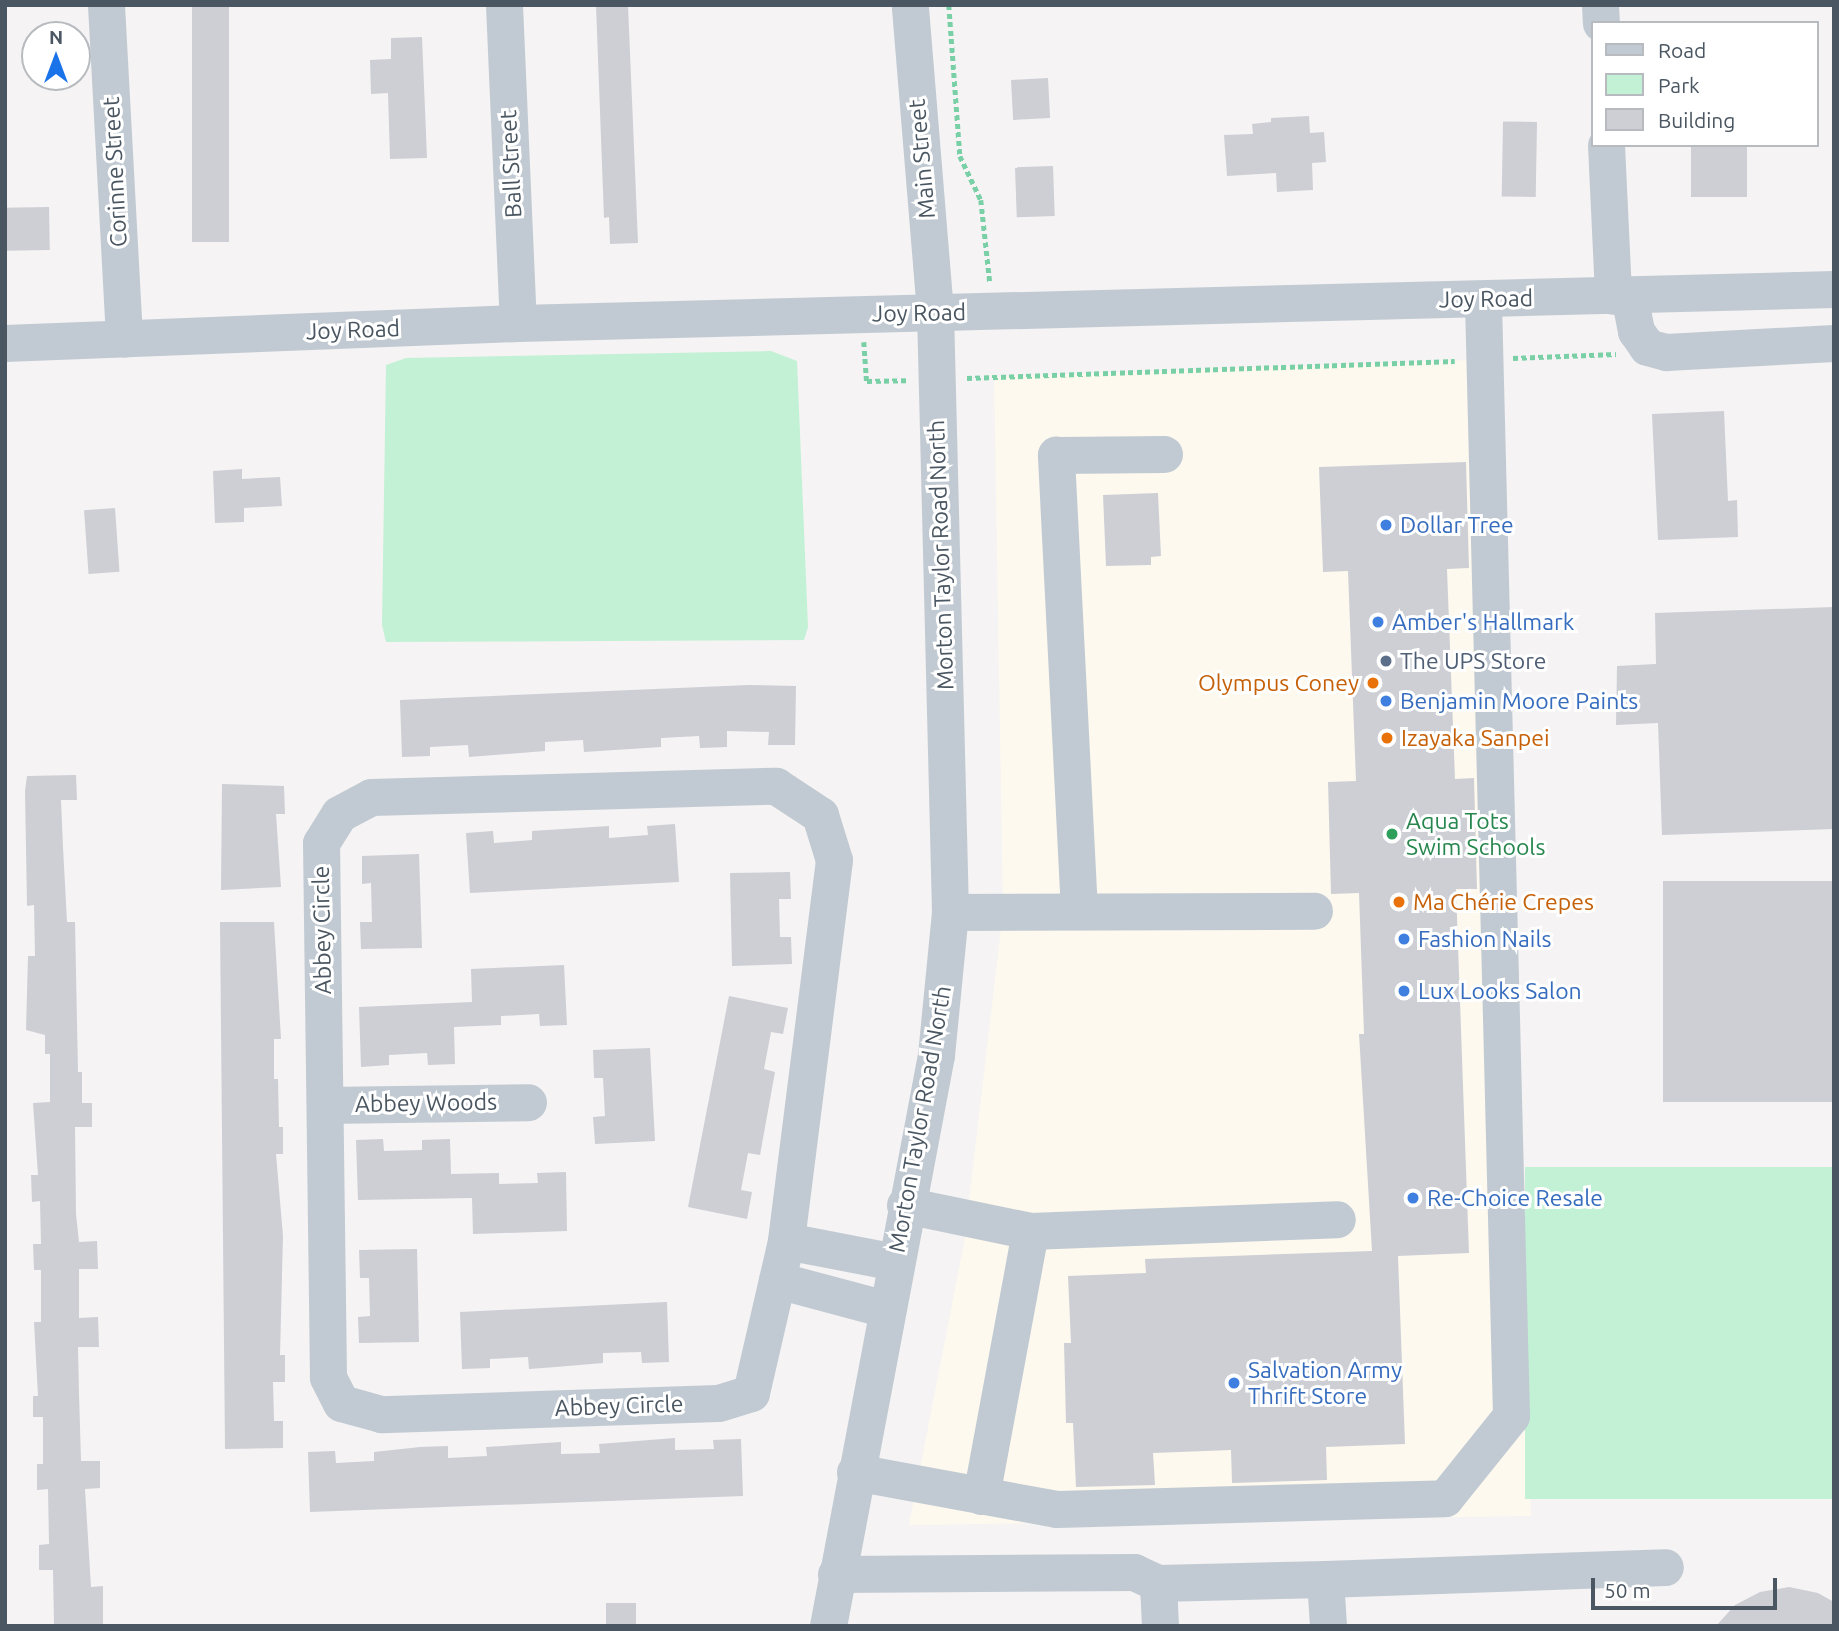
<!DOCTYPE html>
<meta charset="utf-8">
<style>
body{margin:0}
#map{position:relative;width:1839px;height:1631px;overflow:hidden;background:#f5f3f3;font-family:Ubuntu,sans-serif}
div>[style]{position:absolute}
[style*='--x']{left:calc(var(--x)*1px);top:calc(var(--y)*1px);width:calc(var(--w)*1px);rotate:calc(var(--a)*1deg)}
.commercial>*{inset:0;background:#fdf9ef}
.green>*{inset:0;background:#c3f1d5;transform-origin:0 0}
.building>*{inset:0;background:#cdcfd5;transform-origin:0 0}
.path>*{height:4.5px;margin-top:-2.25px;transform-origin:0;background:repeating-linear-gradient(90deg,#7ad0a6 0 5px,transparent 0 8.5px)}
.minor>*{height:37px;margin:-18.5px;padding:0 18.5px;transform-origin:18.5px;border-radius:18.5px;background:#c1cad2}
.dots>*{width:19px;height:19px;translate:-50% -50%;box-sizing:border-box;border:4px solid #fff;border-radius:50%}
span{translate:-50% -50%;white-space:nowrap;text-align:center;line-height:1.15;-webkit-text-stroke:6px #fff;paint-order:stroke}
.street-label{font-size:23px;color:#4a5661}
.shop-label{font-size:23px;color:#366cbe}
.left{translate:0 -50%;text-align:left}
.service-label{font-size:23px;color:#4e5e75}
.food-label{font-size:23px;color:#c56008}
.right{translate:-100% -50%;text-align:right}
.leisure-label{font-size:23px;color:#27864d}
.frame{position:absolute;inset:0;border:7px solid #4a5661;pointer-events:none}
.legend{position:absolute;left:1591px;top:21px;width:228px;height:126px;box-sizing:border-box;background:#fff;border:2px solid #b7bbc0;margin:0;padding:9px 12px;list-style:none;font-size:21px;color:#4a5661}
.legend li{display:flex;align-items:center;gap:14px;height:35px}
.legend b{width:35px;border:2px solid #b7bbc0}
.north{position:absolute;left:21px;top:21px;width:70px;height:70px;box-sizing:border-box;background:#fff;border:2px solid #b7bbc0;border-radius:50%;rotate:0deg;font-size:19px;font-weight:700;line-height:28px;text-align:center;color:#4a5661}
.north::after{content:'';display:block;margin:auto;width:24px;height:32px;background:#1a73e8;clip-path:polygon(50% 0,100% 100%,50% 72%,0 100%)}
.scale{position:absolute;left:1591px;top:1578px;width:186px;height:32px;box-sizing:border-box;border:4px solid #4a5661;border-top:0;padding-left:9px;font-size:21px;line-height:24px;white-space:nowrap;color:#4a5661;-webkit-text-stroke:5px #fff;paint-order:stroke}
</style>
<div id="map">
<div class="commercial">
<div style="clip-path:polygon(1498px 359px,1531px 1516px,909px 1525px,964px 1243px,1003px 912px,994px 377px)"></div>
</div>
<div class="green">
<div style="clip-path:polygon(771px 351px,797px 361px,808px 627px,804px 640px,386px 642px,382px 625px,386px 365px,406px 358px)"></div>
<div style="left:1834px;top:1167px;width:332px;height:309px;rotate:90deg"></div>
</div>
<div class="building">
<div style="left:192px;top:5px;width:37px;height:237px"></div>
<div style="clip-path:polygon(596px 5px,628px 5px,638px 243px,610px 244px,609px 217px,604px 218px)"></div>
<div style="clip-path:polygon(422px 37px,427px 158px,390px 159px,388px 93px,371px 94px,370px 60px,391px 59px,391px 38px)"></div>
<div style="left:1048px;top:78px;width:40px;height:37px;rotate:87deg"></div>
<div style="clip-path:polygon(1309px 116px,1310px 133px,1324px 132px,1326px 162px,1312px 163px,1313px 190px,1277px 192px,1276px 173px,1227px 176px,1224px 135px,1253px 134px,1252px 124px,1271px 122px,1271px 118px)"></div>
<div style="left:1537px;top:122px;width:75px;height:34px;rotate:91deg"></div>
<div style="left:1691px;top:145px;width:56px;height:52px"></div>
<div style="left:1053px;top:166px;width:50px;height:38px;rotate:88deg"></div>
<div style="left:49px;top:207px;width:43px;height:44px;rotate:89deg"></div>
<div style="clip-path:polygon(1724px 411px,1728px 501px,1737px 500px,1738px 537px,1658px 540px,1652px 414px)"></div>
<div style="clip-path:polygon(1466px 462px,1469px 568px,1447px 569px,1455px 779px,1474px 778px,1477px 889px,1456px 889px,1469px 1253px,1398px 1256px,1405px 1444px,1326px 1447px,1327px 1480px,1232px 1483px,1231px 1450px,1153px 1453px,1155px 1485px,1076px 1487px,1073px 1423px,1066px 1423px,1064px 1343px,1071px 1343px,1068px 1276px,1146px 1273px,1145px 1259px,1372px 1251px,1359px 1034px,1364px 1034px,1359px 893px,1331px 894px,1328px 782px,1356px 781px,1348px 571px,1323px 572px,1319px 467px)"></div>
<div style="clip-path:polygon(242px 469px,242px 479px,280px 477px,282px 506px,244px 508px,244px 522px,215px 523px,213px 471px)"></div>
<div style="clip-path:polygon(1158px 493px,1161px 556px,1151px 557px,1151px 565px,1106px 566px,1103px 495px)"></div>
<div style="left:115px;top:508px;width:64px;height:31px;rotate:86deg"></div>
<div style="clip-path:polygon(1834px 607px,1834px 829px,1662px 835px,1658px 723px,1616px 725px,1617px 666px,1656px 664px,1655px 613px)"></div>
<div style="clip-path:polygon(749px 685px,796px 686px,795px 745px,768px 745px,769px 732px,727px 731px,727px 747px,700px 748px,699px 736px,661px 738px,661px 747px,584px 752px,583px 740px,545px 742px,545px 751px,469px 757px,468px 745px,430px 747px,430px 756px,402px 757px,400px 700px)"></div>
<div style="clip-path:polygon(76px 775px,77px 800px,61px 800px,63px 847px,67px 922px,75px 922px,78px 1072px,82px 1072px,82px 1103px,92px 1103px,92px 1127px,75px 1127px,76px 1214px,79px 1242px,97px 1241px,98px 1269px,79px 1269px,79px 1318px,98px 1317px,99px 1347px,78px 1347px,79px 1393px,81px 1461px,100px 1461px,100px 1488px,85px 1489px,91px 1587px,103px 1586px,103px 1626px,54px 1626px,53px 1570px,39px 1570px,39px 1545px,49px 1544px,48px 1489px,37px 1490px,37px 1464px,43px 1464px,43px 1417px,33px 1417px,33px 1396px,38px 1396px,34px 1322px,41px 1322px,41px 1270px,34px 1270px,33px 1244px,41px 1244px,40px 1201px,32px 1202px,31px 1175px,38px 1175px,33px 1103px,50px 1102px,50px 1054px,45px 1054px,45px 1035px,26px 1030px,28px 956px,35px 956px,34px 905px,27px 906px,25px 791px,27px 776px)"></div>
<div style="clip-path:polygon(222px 784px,284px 786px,285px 814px,276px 814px,281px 887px,221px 890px)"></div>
<div style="clip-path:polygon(675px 824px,679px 882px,470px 893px,466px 833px,493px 831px,494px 843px,532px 840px,532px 831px,609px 826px,609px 838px,648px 835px,647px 826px)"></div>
<div style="clip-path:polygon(419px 854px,422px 948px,361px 949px,360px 922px,372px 922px,371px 883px,362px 884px,362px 856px)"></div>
<div style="clip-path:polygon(790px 872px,791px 899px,779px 899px,780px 937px,791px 937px,792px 964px,732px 966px,730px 873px)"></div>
<div style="left:1834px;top:881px;width:221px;height:171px;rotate:90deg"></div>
<div style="clip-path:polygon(220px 922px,274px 922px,281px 1039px,274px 1039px,274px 1079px,278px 1079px,279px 1127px,283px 1127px,283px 1154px,276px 1154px,283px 1236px,280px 1355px,285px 1355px,285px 1382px,273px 1382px,274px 1421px,283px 1421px,283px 1448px,225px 1449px)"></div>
<div style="clip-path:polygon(564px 965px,567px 1025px,540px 1026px,539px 1014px,501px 1016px,501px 1025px,454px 1027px,455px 1064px,428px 1065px,427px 1053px,389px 1055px,389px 1065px,361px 1067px,359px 1007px,472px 1002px,471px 969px)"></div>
<div style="clip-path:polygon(729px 996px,788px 1008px,783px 1034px,771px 1032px,764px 1069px,775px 1072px,760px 1155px,748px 1153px,741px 1190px,752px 1192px,747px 1219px,688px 1207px)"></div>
<div style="clip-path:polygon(650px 1048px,655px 1141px,595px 1144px,593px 1117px,605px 1116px,603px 1078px,594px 1078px,593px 1050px)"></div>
<div style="clip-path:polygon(383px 1139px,384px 1151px,422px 1150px,422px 1140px,450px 1139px,451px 1174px,499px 1173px,499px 1184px,538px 1183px,537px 1173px,566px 1172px,567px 1231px,473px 1234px,472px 1198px,358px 1200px,356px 1140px)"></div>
<div style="clip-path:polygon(417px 1249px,419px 1342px,359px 1343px,358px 1317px,370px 1316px,369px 1278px,360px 1278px,359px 1250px)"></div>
<div style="clip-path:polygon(667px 1302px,669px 1362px,642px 1363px,641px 1352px,603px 1353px,603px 1363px,556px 1367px,529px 1369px,528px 1357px,490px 1359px,490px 1368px,462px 1369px,460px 1312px)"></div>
<div style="clip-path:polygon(675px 1438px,675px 1450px,714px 1449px,713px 1440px,741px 1439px,743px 1496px,310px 1512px,308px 1452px,335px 1451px,336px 1463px,374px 1461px,374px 1452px,420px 1447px,448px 1446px,448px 1458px,487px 1456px,486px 1447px,561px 1442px,561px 1454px,600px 1453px,599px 1444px)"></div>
<div style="clip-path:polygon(1789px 1587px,1818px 1593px,1834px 1602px,1834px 1626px,1716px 1626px,1735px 1605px,1760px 1592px)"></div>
<div style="left:636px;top:1603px;width:23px;height:30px;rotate:90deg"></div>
</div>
<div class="path">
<div style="--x:949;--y:5;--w:151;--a:85.8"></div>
<div style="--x:960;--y:156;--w:49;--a:64.5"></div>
<div style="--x:981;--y:200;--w:83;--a:83.8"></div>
<div style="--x:864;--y:342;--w:39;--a:86"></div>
<div style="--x:867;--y:381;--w:39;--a:-1"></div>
<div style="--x:1513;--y:358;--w:103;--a:-2.2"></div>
<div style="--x:967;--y:378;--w:488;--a:-2"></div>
</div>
<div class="minor">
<div style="--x:106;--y:5;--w:334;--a:86.9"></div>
<div style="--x:504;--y:5;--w:318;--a:87.5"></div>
<div style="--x:1600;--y:5;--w:18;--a:87"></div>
<div style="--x:1606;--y:145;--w:151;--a:87.3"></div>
<div style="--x:1629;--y:295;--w:37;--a:79"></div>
<div style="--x:1636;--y:331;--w:19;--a:55"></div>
<div style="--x:1647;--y:347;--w:20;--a:15"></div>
<div style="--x:1666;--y:352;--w:168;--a:-3.1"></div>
<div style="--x:5;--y:343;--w:513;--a:-2.23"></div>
<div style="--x:518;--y:323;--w:1316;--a:-1.48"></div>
<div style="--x:776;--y:786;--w:53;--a:33.4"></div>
<div style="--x:820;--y:815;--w:47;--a:72.7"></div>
<div style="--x:834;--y:860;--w:384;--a:97.2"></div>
<div style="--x:786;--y:1241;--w:156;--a:103"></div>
<div style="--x:751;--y:1393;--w:34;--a:163"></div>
<div style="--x:718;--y:1403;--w:337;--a:178.1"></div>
<div style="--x:381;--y:1414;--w:41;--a:-164.6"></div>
<div style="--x:341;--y:1403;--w:29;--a:-117"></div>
<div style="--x:328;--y:1377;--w:534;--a:-90.75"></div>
<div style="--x:321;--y:843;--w:34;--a:-58"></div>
<div style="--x:339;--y:814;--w:36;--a:-28"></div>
<div style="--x:371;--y:797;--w:405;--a:-1.6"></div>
<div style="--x:1079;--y:911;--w:457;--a:-92.9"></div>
<div style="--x:1056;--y:455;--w:108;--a:-0.5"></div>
<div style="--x:950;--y:912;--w:364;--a:-0.2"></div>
<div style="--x:325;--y:1105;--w:203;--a:-0.8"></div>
<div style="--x:905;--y:1205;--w:128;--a:11.7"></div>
<div style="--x:1030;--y:1231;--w:307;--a:-2.2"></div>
<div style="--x:786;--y:1241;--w:111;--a:10.9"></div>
<div style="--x:777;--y:1280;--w:112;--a:15"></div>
<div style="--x:855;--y:1472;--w:205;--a:10.4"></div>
<div style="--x:1057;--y:1509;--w:388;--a:-1.6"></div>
<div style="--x:1445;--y:1498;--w:105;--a:-51.2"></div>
<div style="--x:1511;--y:1416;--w:1117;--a:-91.44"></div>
<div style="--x:981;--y:1496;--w:269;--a:-79.5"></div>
<div style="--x:836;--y:1574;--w:298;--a:-0.4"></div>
<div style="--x:1134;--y:1572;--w:26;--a:25"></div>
<div style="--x:1325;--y:1579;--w:340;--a:-2"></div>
<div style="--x:828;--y:1626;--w:581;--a:-79.29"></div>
<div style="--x:936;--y:1055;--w:144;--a:-84.4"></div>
<div style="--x:950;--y:912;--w:600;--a:-91.43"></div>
<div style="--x:935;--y:312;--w:308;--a:-94.7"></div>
<div style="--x:1160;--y:1626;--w:43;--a:-92.7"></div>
<div style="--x:1158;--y:1583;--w:167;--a:-1.4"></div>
<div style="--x:1325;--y:1579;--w:47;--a:86.3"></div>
</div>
<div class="dots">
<div style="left:1386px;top:525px;background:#3f7fe0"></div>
<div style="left:1378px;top:622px;background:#3f7fe0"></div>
<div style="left:1386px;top:661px;background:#5c6f8a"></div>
<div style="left:1373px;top:683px;background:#e8710a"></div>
<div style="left:1386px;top:701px;background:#3f7fe0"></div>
<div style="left:1387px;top:738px;background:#e8710a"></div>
<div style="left:1392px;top:834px;background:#2e9e5b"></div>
<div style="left:1399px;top:902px;background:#e8710a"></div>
<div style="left:1404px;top:939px;background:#3f7fe0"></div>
<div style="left:1404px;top:991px;background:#3f7fe0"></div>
<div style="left:1413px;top:1198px;background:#3f7fe0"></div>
<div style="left:1234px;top:1383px;background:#3f7fe0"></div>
</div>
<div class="street-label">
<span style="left:922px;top:159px;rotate:-95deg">Main Street</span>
<span style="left:511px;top:164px;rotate:-93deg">Ball Street</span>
<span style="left:115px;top:172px;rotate:-93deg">Corinne Street</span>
<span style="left:1486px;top:299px;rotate:-1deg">Joy Road</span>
<span style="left:919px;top:313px;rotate:-1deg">Joy Road</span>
<span style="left:353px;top:330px;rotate:-2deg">Joy Road</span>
<span style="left:941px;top:555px;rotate:-92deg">Morton Taylor Road North</span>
<span style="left:322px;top:930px;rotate:-91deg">Abbey Circle</span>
<span style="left:426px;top:1103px;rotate:-1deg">Abbey Woods</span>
<span style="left:920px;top:1119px;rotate:-80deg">Morton Taylor Road North</span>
<span style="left:619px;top:1406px;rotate:-2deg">Abbey Circle</span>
</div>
<div class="shop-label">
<span class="left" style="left:1400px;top:525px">Dollar Tree</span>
<span class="left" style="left:1392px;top:622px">Amber's Hallmark</span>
<span class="left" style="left:1400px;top:701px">Benjamin Moore Paints</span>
<span class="left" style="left:1418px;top:939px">Fashion Nails</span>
<span class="left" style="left:1418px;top:991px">Lux Looks Salon</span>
<span class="left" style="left:1427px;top:1198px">Re-Choice Resale</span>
<span class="left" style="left:1248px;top:1383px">Salvation Army<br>Thrift Store</span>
</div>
<div class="service-label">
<span class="left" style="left:1400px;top:661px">The UPS Store</span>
</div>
<div class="food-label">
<span class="right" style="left:1359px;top:683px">Olympus Coney</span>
<span class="left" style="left:1401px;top:738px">Izayaka Sanpei</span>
<span class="left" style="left:1413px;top:902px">Ma Chérie Crepes</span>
</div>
<div class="leisure-label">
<span class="left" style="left:1406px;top:834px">Aqua Tots<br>Swim Schools</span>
</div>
<div class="frame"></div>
<ul class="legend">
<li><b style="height:9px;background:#c1cad2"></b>Road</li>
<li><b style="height:19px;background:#c3f1d5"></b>Park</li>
<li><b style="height:19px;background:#cdcfd5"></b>Building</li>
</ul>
<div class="north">N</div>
<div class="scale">50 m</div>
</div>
